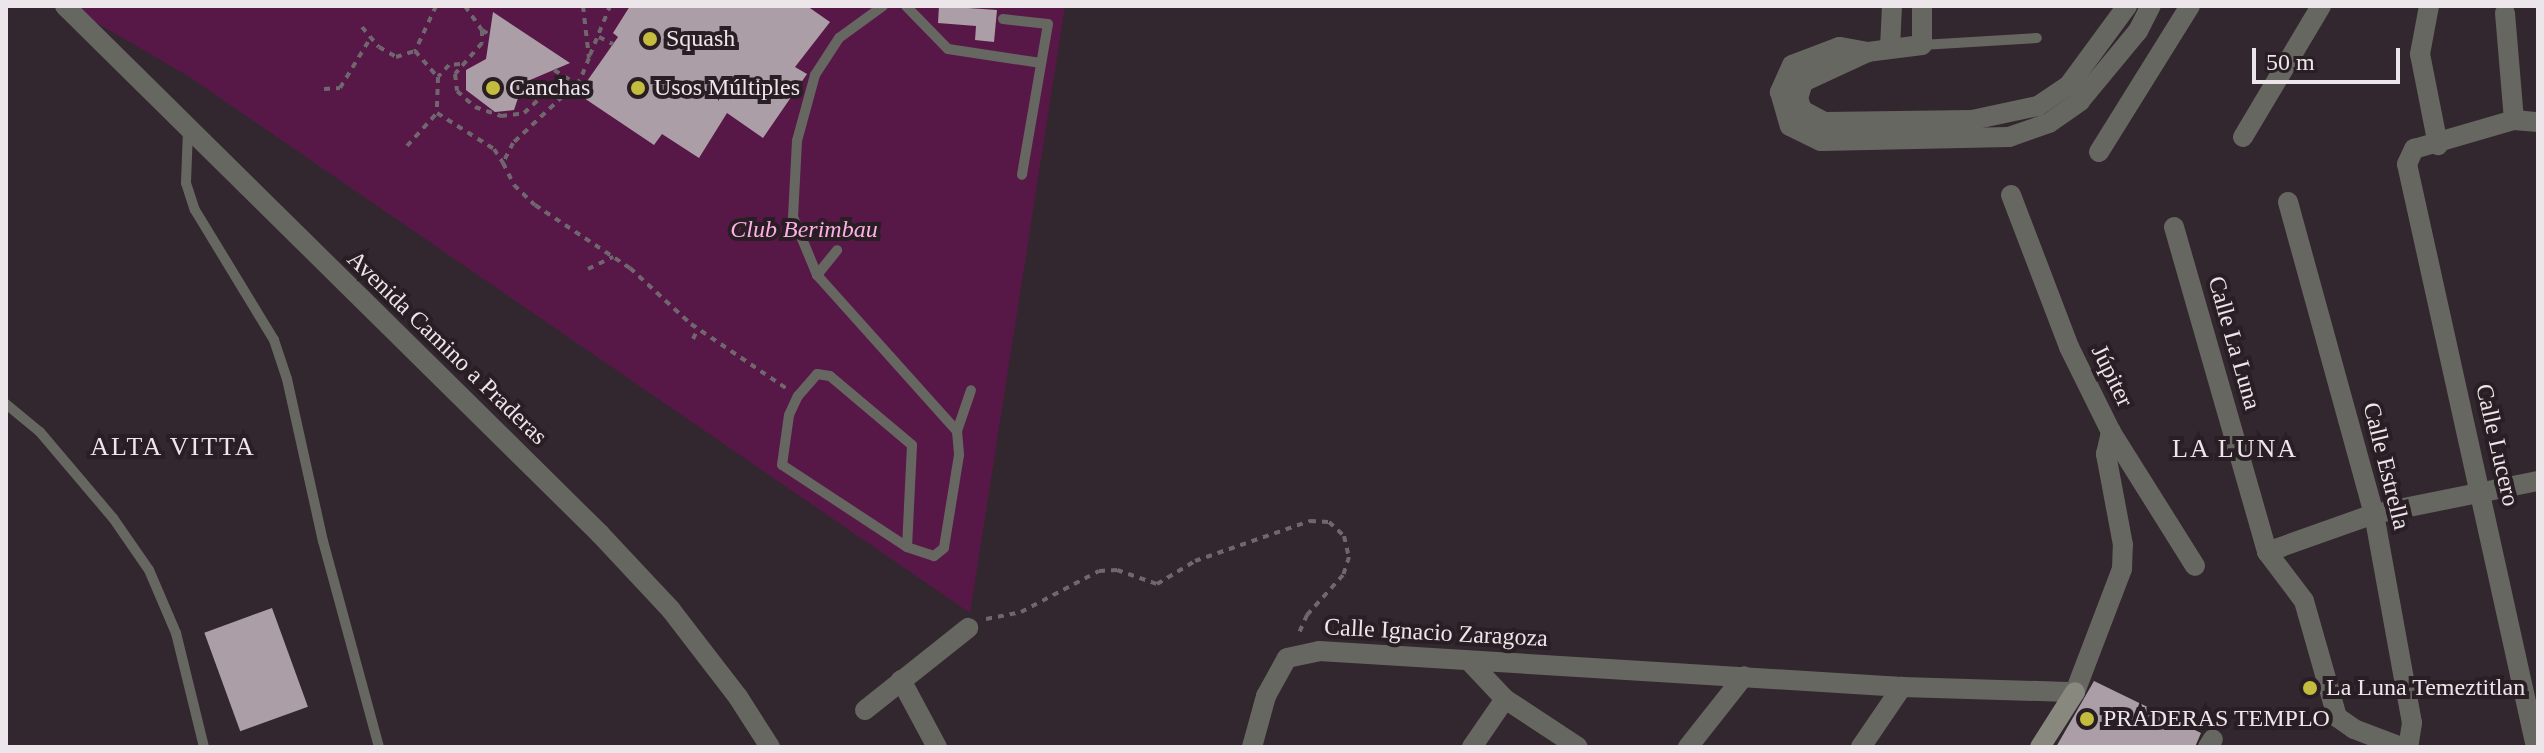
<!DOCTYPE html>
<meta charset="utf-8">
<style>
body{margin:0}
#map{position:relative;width:2544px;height:753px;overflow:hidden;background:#32272e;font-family:Georgia,serif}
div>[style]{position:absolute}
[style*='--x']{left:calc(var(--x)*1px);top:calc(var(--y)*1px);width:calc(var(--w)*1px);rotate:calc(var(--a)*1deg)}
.green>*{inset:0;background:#571848}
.building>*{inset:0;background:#ab9ea6;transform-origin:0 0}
.path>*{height:4px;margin-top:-2px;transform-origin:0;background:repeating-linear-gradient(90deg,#70666d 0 6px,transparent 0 12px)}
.lane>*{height:10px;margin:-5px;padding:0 5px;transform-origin:5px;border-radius:5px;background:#676761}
.street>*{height:20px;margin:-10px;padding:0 10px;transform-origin:10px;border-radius:10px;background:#676761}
.secondary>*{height:20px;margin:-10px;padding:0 10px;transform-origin:10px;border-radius:10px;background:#89887f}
.dots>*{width:22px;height:22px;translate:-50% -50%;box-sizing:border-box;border:4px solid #281e24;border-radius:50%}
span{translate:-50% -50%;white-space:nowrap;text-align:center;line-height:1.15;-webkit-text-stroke:8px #281e24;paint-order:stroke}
.poi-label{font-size:24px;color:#ece5ea}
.left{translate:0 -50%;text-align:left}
.park-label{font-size:24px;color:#feafe5;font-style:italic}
.street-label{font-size:24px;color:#ece5ea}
.neighbourhood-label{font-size:26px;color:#ece5ea;letter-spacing:2px}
.frame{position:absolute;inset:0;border:8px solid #ece5ea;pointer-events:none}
.scale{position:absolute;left:2252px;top:48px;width:148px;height:36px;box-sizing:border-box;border:4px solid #ece5ea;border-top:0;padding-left:10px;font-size:24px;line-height:28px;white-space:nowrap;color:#ece5ea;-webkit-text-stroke:6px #281e24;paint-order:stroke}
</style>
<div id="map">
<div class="green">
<div style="clip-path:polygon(83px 6px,1065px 6px,970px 613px,188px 76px,78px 12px)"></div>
</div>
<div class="building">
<div style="clip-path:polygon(630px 6px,807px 6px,830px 22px,795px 67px,807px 74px,763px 138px,727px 113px,699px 158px,662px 134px,654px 145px,578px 94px,618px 37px,613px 33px)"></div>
<div style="clip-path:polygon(939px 6px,997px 10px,994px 42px,975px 40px,976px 26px,938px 23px)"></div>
<div style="clip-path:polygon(493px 12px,570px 63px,523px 83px,514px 110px,495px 112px,466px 90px,466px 70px,486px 59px)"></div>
<div style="left:272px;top:608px;width:105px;height:72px;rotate:70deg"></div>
<div style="clip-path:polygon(2094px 681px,2201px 733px,2195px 747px,2056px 747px)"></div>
</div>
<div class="path">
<div style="--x:436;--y:6;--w:50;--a:115"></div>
<div style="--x:415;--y:51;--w:35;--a:49"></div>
<div style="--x:465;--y:6;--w:29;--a:55"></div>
<div style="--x:482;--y:30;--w:13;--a:90"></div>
<div style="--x:482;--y:43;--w:41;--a:131.1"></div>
<div style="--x:455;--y:74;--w:17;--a:83"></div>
<div style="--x:457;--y:91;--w:24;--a:42"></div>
<div style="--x:475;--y:107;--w:28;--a:19"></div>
<div style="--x:501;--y:116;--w:23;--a:-7"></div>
<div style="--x:524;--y:113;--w:54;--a:-42.8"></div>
<div style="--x:583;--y:6;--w:52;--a:83.4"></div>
<div style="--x:589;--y:58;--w:24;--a:112"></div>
<div style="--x:580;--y:80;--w:92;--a:136.8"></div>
<div style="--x:513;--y:143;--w:22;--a:117"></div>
<div style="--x:503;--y:163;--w:25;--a:63"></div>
<div style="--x:514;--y:185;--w:29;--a:44"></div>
<div style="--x:535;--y:205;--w:114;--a:33.6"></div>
<div style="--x:630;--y:268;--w:83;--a:42.6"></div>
<div style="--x:691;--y:324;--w:115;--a:34"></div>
<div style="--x:362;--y:27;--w:26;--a:50"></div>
<div style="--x:379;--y:47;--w:20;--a:30"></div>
<div style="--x:396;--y:57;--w:20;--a:-18"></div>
<div style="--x:482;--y:30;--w:9;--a:32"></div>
<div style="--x:599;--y:37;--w:16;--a:27"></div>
<div style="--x:590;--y:55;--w:53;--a:-67.8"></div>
<div style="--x:460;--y:64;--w:11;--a:175"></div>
<div style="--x:449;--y:65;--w:16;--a:133"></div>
<div style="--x:438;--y:77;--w:36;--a:92"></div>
<div style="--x:437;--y:113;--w:67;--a:32.3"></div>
<div style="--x:494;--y:149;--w:17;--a:57"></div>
<div style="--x:554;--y:70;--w:26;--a:32"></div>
<div style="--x:324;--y:89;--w:16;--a:-4"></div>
<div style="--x:340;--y:88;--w:60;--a:-58.7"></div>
<div style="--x:407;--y:146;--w:45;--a:-47.7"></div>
<div style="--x:588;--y:269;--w:28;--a:-26"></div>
<div style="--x:693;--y:339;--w:11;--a:-63"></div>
<div style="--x:986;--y:619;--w:36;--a:-11"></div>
<div style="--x:1021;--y:612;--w:88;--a:-27.7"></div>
<div style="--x:1099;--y:571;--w:18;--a:-3"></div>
<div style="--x:1117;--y:570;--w:42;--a:19.3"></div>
<div style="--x:1157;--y:584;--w:44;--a:-31.2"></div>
<div style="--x:1195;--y:561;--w:122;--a:-19.2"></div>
<div style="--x:1310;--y:521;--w:19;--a:3"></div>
<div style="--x:1329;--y:522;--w:21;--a:43"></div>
<div style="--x:1344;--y:536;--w:22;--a:77"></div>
<div style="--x:1349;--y:557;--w:19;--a:108"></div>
<div style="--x:1343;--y:575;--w:54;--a:132"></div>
<div style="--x:1307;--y:615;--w:22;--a:114"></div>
</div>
<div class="lane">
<div style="--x:883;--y:6;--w:54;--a:144"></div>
<div style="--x:839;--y:38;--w:44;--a:123"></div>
<div style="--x:815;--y:75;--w:68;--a:105.3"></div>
<div style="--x:797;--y:141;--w:76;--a:93"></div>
<div style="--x:793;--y:217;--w:63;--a:67.5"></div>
<div style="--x:817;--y:275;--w:210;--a:48.1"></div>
<div style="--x:957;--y:431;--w:24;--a:85"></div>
<div style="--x:959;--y:455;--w:94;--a:99.2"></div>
<div style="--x:944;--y:548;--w:13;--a:141"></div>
<div style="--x:934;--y:556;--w:28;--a:-162"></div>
<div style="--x:907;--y:547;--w:149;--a:-146.7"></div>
<div style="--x:782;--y:465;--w:50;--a:-82"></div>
<div style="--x:789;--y:415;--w:21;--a:-65"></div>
<div style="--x:798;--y:396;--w:29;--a:-49"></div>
<div style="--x:817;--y:374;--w:13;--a:9"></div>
<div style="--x:830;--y:376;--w:107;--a:40.1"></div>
<div style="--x:912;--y:445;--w:102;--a:92.8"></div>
<div style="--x:906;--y:6;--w:60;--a:45.7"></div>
<div style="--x:948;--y:49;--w:94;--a:8.6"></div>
<div style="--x:1003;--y:19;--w:45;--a:6.3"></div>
<div style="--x:1048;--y:24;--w:153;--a:99.8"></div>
<div style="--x:1922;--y:45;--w:115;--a:-3.5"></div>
<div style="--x:188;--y:130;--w:53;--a:92.2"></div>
<div style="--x:186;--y:183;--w:28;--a:72"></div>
<div style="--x:195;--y:210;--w:152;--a:58.7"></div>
<div style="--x:274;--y:340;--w:41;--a:71.6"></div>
<div style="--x:287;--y:379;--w:166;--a:77.5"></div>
<div style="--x:323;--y:541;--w:213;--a:74.8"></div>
<div style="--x:817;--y:275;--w:32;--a:-51"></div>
<div style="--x:6;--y:404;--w:44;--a:39.5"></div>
<div style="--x:40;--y:432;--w:113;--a:49.7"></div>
<div style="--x:113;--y:518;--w:63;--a:55.3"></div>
<div style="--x:149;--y:570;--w:69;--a:66.8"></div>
<div style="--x:176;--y:633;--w:117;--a:76.2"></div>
<div style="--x:957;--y:431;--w:43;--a:-71.1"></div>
</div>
<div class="street">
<div style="--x:65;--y:6;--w:752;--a:44.62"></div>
<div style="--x:600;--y:534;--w:104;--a:46.9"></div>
<div style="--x:671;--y:610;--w:110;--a:52.4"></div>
<div style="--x:738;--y:697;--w:59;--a:57.4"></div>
<div style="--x:1922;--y:6;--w:39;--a:90"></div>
<div style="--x:1922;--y:45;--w:54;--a:172.6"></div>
<div style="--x:1868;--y:52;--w:29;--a:-170"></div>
<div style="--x:1839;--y:47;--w:50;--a:159"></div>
<div style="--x:1792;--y:65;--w:30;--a:114"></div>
<div style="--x:1780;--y:92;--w:35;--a:74"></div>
<div style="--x:1790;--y:126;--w:34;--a:26"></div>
<div style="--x:1821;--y:141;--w:188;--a:-1.2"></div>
<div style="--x:2009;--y:137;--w:42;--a:-19.3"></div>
<div style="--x:2049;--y:123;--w:38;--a:-35"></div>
<div style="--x:2080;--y:101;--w:91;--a:-50.4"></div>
<div style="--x:2138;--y:31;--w:28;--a:-63"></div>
<div style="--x:2429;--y:6;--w:49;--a:100.6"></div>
<div style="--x:2420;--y:54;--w:93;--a:78.8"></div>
<div style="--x:2505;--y:13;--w:107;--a:85.2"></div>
<div style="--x:1890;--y:48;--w:42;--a:-87.3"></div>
<div style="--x:1868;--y:52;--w:72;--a:155.2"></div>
<div style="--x:1803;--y:82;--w:17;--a:107"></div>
<div style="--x:1798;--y:98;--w:13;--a:72"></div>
<div style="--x:1802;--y:110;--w:26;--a:28"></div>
<div style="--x:1825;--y:122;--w:147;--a:-0.8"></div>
<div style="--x:1972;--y:120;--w:67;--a:-12"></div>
<div style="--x:2038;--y:106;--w:37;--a:-34"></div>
<div style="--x:2069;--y:85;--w:98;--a:-53.7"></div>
<div style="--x:2243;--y:137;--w:152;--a:-59.2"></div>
<div style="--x:2099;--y:152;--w:172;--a:-58.1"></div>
<div style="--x:2011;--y:195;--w:163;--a:69.1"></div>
<div style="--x:2069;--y:347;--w:95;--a:63.7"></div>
<div style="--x:2111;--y:432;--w:158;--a:57.9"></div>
<div style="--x:2288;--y:202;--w:324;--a:74.6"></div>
<div style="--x:2374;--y:514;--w:212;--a:79.7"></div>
<div style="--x:2412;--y:723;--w:24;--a:99"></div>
<div style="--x:2174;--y:227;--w:338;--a:74"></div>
<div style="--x:2267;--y:552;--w:61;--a:52.9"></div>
<div style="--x:2304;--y:601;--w:121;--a:74.1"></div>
<div style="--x:2337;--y:717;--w:21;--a:35"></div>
<div style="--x:2354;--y:729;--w:50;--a:21"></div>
<div style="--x:2267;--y:552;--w:114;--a:-19.6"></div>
<div style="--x:2374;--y:514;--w:167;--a:-11.4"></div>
<div style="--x:1470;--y:662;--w:51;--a:46.6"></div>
<div style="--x:1505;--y:699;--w:87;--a:33.3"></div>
<div style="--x:901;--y:680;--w:76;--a:61.8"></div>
<div style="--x:865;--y:710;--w:132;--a:-38.5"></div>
<div style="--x:1252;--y:747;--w:53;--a:-74.6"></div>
<div style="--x:1266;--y:696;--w:43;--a:-61.1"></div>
<div style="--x:1287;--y:658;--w:33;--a:-12"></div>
<div style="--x:1319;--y:651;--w:584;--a:3.53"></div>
<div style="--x:1902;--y:687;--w:173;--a:1.7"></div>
<div style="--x:2075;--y:692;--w:132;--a:-69.1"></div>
<div style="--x:2122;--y:569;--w:24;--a:-88"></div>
<div style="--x:2123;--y:545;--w:93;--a:-100.6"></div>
<div style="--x:2106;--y:454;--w:23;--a:-77"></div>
<div style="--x:1472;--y:747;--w:58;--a:-55.5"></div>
<div style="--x:1688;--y:747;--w:90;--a:-51.7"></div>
<div style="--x:1861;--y:747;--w:73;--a:-55.7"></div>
<div style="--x:2208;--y:747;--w:9;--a:-58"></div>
<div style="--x:2536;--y:747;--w:597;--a:-102.48"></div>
<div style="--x:2407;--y:164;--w:17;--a:-65"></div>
<div style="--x:2414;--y:149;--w:104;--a:-16.2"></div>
<div style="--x:2514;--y:120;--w:24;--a:5"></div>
</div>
<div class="secondary">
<div style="--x:2040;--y:747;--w:65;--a:-57.5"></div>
</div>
<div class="dots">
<div style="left:650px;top:39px;background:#c4bc3e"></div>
<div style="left:493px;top:88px;background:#c4bc3e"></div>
<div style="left:638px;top:88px;background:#c4bc3e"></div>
<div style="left:2310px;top:688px;background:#c4bc3e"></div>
<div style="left:2087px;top:719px;background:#c4bc3e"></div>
</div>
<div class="poi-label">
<span class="left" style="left:666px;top:39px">Squash</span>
<span class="left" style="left:509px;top:88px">Canchas</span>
<span class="left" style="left:654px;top:88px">Usos Múltiples</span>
<span class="left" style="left:2326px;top:688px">La Luna Temeztitlan</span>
<span class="left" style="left:2103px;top:719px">PRADERAS TEMPLO</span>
</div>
<div class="park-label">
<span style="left:804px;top:230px">Club Berimbau</span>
</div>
<div class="street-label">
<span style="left:2234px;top:343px;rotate:74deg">Calle La Luna</span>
<span style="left:447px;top:348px;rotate:44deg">Avenida Camino a Praderas</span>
<span style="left:2112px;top:376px;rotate:64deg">Júpiter</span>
<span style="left:2497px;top:445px;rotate:77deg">Calle Lucero</span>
<span style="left:2386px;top:466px;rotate:76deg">Calle Estrella</span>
<span style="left:1436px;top:633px;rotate:3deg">Calle Ignacio Zaragoza</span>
</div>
<div class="neighbourhood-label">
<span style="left:173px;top:447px">ALTA VITTA</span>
<span style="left:2235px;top:449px">LA LUNA</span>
</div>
<div class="frame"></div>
<div class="scale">50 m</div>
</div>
